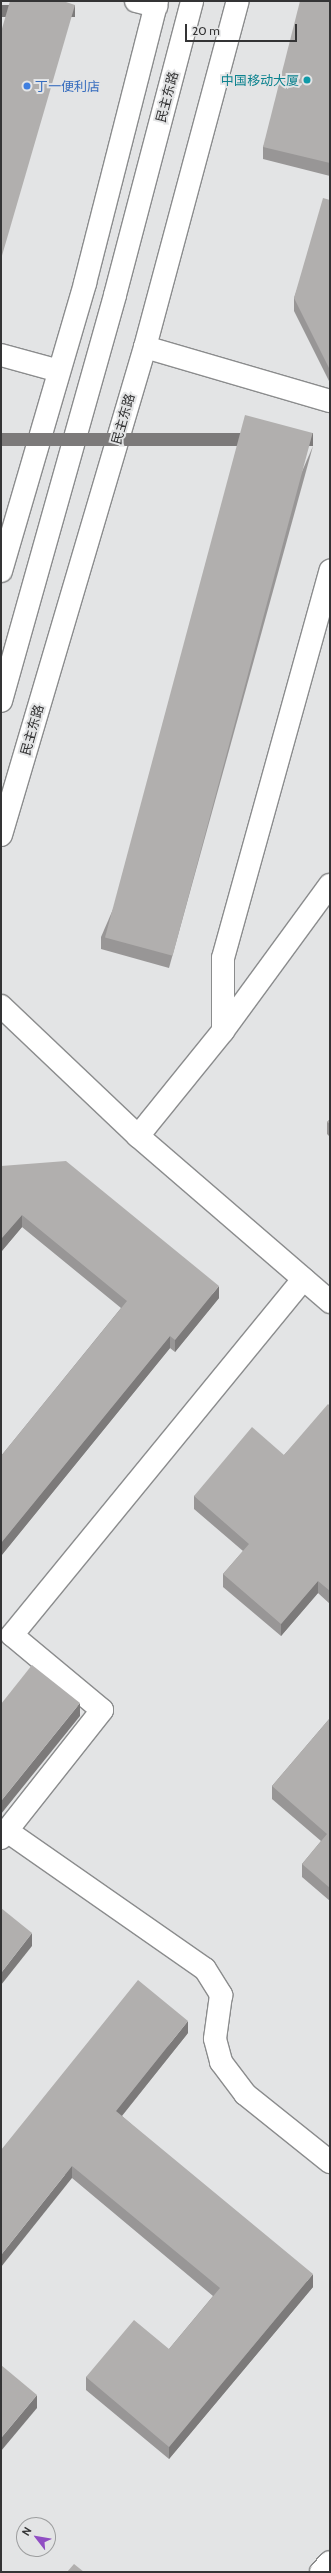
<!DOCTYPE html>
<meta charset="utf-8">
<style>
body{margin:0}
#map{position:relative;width:331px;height:2573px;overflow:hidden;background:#e3e4e5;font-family:Cabin,"Noto Sans SC",sans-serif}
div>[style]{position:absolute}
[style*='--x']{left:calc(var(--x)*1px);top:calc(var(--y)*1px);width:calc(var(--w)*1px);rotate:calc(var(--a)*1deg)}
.roads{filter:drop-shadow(1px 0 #8b8c8d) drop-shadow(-1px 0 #8b8c8d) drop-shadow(0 1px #8b8c8d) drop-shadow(0 -1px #8b8c8d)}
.service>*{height:22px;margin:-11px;padding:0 11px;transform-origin:11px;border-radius:11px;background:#fff}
.minor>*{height:22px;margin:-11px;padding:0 11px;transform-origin:11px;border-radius:11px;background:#fff}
.tertiary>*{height:22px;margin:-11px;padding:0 11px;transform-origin:11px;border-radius:11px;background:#fff}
.secondary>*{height:22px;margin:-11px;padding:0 11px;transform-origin:11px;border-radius:11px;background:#fff}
.wall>*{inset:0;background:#989696}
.shaded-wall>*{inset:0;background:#7c7a7a;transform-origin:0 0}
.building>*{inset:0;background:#b1afae;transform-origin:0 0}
.dots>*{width:11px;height:11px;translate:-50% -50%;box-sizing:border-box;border:2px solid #e3e4e5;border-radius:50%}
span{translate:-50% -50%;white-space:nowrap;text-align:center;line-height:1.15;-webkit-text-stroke:4px #e3e4e5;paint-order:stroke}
.culture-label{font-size:13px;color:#0d838f}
.right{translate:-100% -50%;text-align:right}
.shop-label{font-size:13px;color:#366cbe}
.left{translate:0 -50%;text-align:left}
.street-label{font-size:13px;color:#343435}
.frame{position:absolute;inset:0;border:2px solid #343435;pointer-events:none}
.north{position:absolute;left:16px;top:2517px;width:40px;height:40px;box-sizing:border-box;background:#e3e4e5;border:1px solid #9d9e9f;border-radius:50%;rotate:301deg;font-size:11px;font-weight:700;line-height:16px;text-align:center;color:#343435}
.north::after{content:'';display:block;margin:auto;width:14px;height:18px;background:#904ec3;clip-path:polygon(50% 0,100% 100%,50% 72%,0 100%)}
.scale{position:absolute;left:185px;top:24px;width:112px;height:18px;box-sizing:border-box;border:2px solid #343435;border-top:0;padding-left:5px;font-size:12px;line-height:14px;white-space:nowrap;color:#343435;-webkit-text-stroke:3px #e3e4e5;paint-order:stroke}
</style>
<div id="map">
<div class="roads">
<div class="service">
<div style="--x:136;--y:1;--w:21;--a:14"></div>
<div style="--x:1;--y:355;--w:60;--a:15.4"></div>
</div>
<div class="minor">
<div style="--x:145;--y:347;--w:193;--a:16.3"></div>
<div style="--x:1;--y:571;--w:300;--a:-73.7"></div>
<div style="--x:85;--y:283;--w:291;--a:-75.7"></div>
<div style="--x:1;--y:1006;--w:189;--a:43.5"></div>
<div style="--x:138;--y:1136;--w:254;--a:40.8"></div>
<div style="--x:223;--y:1031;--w:73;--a:-90"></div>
<div style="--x:223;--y:958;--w:402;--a:-74.5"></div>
<div style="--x:138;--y:1136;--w:135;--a:-51"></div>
<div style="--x:223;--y:1031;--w:181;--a:-53.8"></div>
<div style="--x:7;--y:1831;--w:241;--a:34.9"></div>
<div style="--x:205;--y:1969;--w:31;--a:58"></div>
<div style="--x:221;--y:1995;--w:44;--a:97.8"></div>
<div style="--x:215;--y:2039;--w:24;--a:75"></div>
<div style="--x:221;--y:2062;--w:40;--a:53"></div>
<div style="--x:245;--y:2094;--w:109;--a:38.7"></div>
<div style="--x:1;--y:1838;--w:163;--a:-51.7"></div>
<div style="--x:102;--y:1710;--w:117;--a:-140.2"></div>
<div style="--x:12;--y:1635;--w:460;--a:-50.7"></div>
</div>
<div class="tertiary">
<div style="--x:321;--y:2572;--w:13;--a:-48"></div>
</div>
<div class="secondary">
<div style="--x:1;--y:701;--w:422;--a:-74.3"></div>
<div style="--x:115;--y:295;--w:304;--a:-75.3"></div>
<div style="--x:1;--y:835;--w:509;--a:-73.56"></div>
<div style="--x:145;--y:347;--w:358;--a:-75"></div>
</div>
</div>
<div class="wall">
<div style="clip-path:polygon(330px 1px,330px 176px,263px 159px,263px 147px)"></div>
<div style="clip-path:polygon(330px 200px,330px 383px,294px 311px,294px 298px)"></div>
<div style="clip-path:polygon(313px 446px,169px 968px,101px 949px,101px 937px)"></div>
<div style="clip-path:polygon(330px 1119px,330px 1137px,327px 1134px,327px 1122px)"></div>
<div style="clip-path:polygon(1px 1166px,219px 1298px,175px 1352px,170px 1348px,1px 1556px,1px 1456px,121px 1308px,22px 1227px,1px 1252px)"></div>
<div style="clip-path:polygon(330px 1406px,330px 1604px,318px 1593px,281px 1636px,223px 1587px,223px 1574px,243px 1551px,194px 1509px,194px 1496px,284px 1455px)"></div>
<div style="clip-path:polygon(330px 1718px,330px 1901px,302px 1877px,302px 1864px,321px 1841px,272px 1799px,272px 1786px)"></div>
<div style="clip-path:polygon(188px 2033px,122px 2116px,313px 2287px,169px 2459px,86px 2390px,86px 2377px,169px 2349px,213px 2296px,72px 2178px,1px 2150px)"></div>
</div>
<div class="shaded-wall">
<div style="left:75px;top:5px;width:12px;height:265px;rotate:90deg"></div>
<div style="left:313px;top:433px;width:13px;height:542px;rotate:90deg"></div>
<div style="clip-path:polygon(22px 1215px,22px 1227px,1px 1252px,1px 1239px)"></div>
<div style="clip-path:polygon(219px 1286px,219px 1298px,175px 1352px,175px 1340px)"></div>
<div style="clip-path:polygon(170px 1336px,170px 1348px,1px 1556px,1px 1543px)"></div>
<div style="clip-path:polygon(318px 1581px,318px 1593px,281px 1636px,281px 1624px)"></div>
<div style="clip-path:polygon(80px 1703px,80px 1716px,1px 1814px,1px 1801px)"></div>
<div style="clip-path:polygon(32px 1933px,32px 1946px,1px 1985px,1px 1973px)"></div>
<div style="clip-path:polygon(188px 2021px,188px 2033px,116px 2123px,116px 2111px)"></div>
<div style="clip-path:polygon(72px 2166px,72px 2178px,1px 2267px,1px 2255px)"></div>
<div style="clip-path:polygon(313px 2274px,313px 2287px,169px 2459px,169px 2447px)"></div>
<div style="clip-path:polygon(37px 2395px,37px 2408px,1px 2451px,1px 2438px)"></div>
</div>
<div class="building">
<div style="clip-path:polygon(10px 1px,63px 1px,75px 5px,1px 259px,1px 32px)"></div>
<div style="clip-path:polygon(300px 1px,330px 1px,330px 163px,263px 147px)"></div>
<div style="clip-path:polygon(323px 198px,330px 200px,330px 370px,294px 298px)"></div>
<div style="left:245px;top:415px;width:70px;height:541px;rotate:15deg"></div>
<div style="clip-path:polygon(330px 1119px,330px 1124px,327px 1122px)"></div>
<div style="clip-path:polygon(66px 1161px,219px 1286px,175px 1340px,170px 1336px,1px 1543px,1px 1456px,127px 1301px,22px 1215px,1px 1239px,1px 1166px)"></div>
<div style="clip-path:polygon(328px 1404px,330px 1406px,330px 1591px,318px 1581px,281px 1624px,223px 1574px,249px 1544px,194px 1496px,252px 1427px,284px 1455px)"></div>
<div style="clip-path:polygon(32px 1665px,80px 1703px,1px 1801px,1px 1704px)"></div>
<div style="clip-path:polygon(330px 1718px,330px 1888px,302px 1864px,327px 1834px,272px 1786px)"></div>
<div style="clip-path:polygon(1px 1908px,32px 1933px,1px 1973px)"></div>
<div style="clip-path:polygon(138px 1980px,188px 2021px,116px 2111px,313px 2274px,169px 2447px,86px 2377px,134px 2320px,169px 2349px,220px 2288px,72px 2166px,1px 2255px,1px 2150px)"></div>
<div style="clip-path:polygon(1px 2365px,37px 2395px,1px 2438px)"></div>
<div style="clip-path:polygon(74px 2564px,84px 2572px,67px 2572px)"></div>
</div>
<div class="dots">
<div style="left:307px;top:80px;background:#0f9aa8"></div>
<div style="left:27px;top:86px;background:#3f7fe0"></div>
</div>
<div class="culture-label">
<span class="right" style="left:299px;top:80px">中国移动大厦</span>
</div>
<div class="shop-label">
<span class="left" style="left:35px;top:86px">丁一便利店</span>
</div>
<div class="street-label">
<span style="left:167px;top:97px;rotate:-75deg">民主东路</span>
<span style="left:123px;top:419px;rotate:-74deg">民主东路</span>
<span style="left:32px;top:730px;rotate:-74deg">民主东路</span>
</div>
<div class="frame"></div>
<div class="north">N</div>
<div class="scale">20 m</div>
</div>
